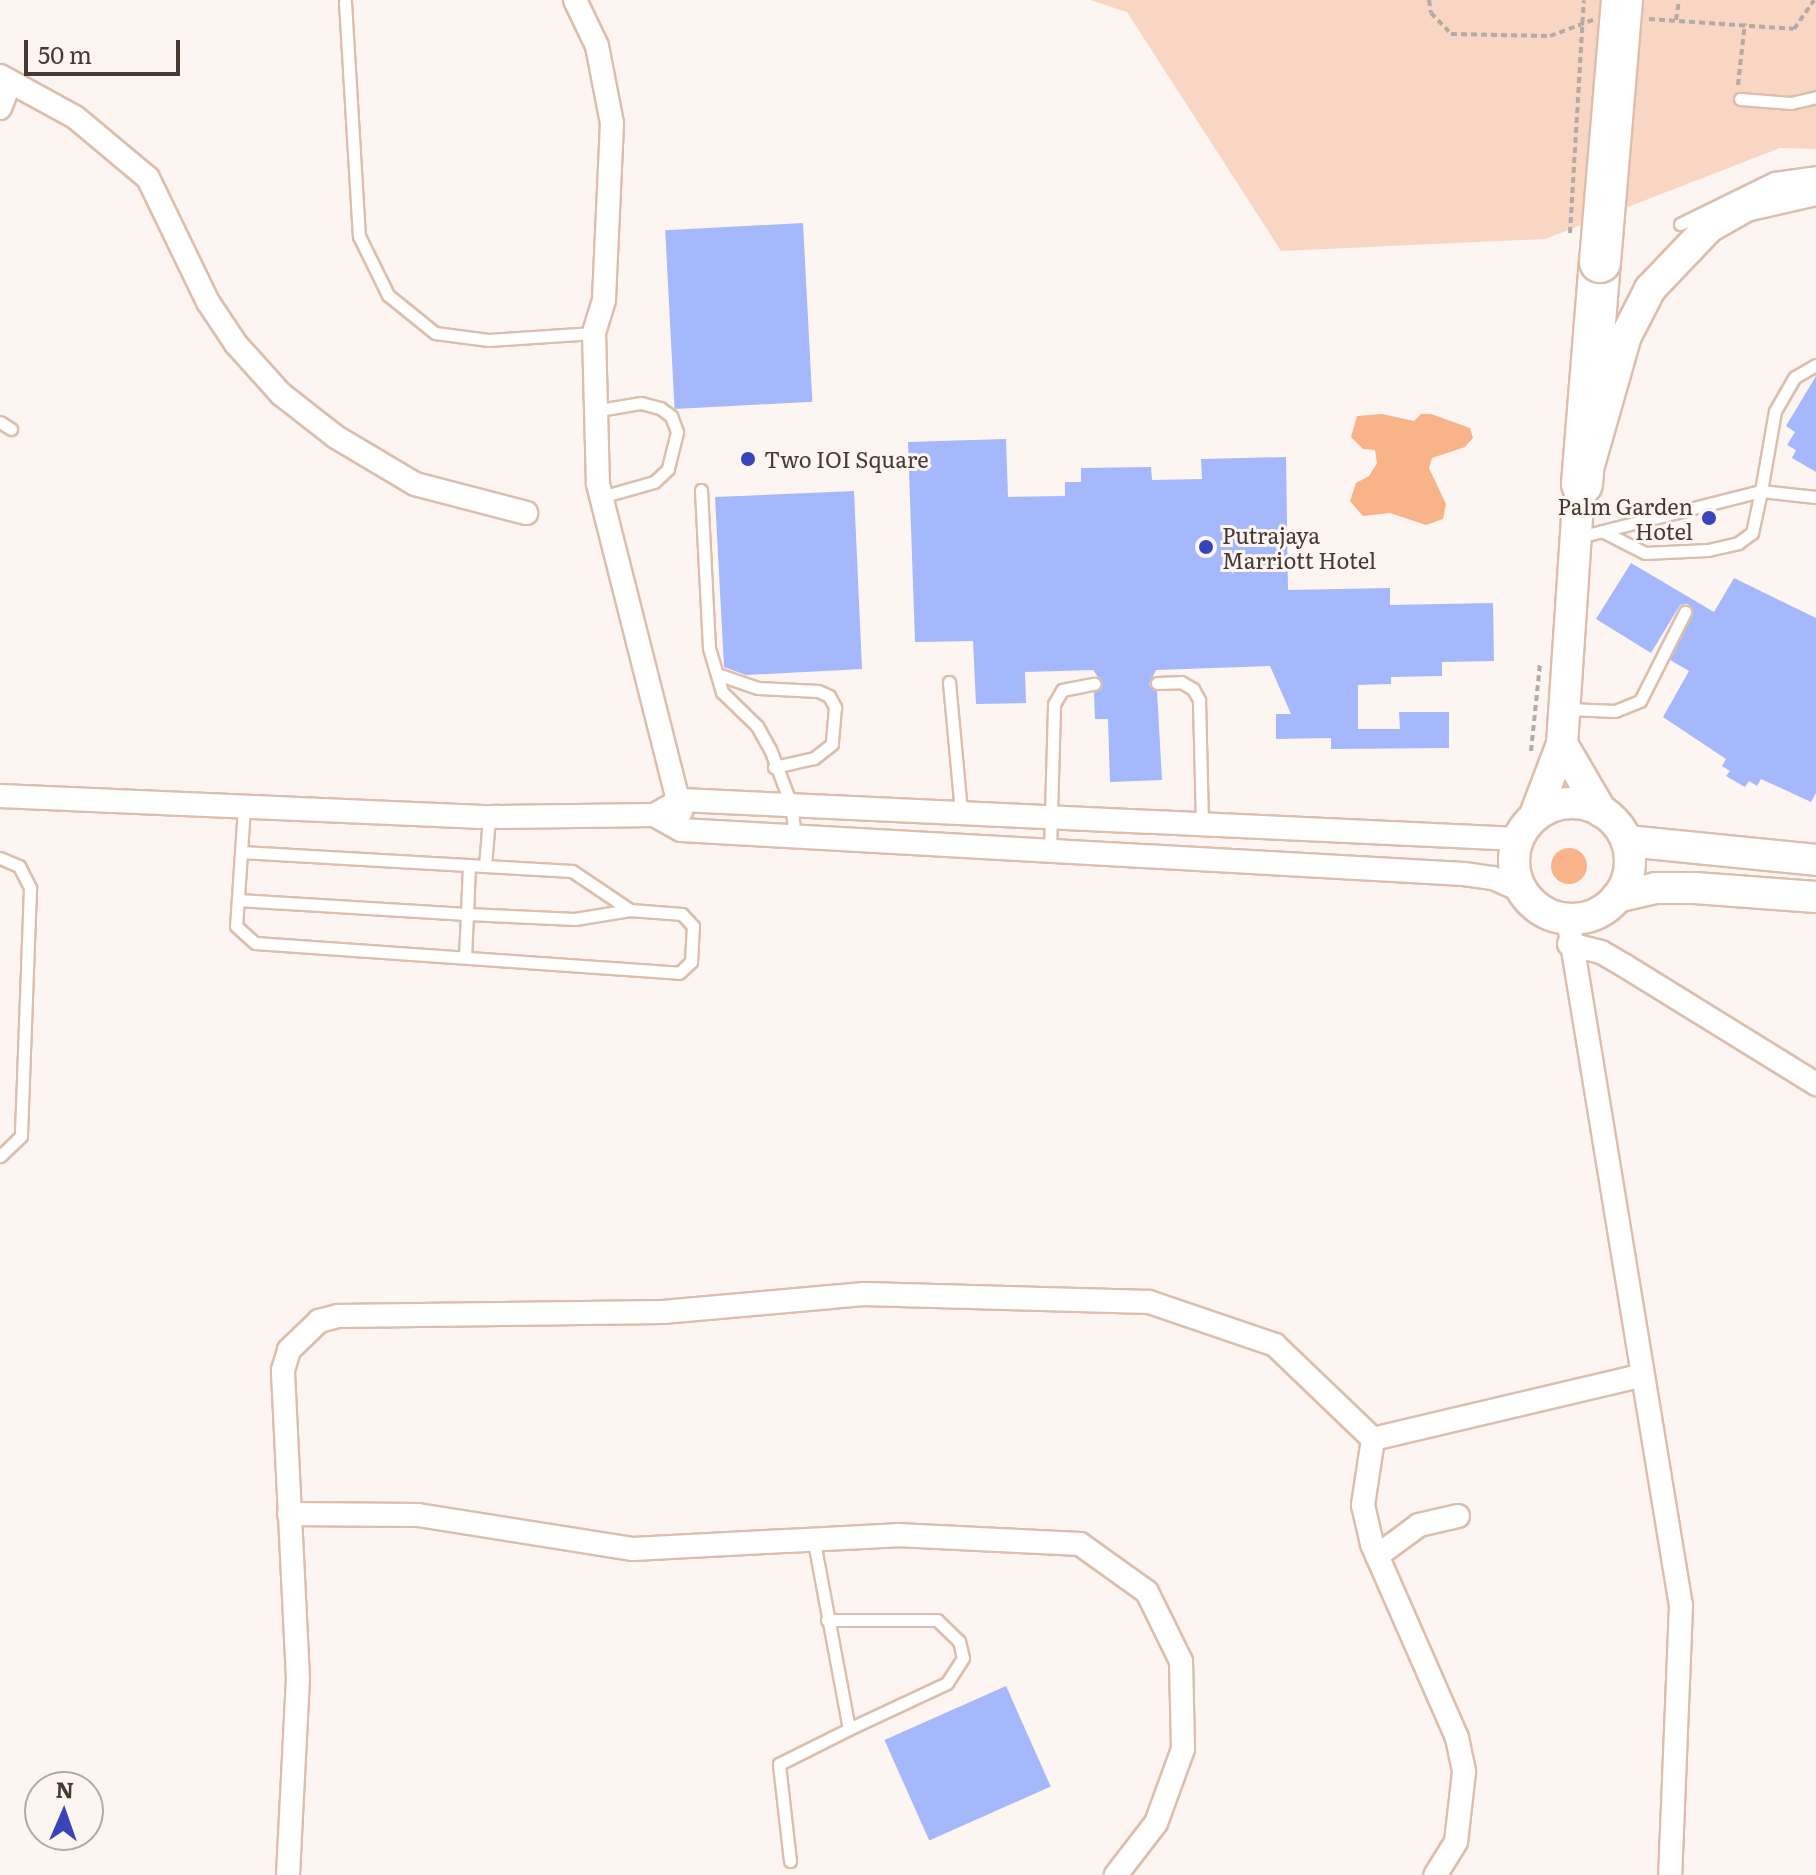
<!DOCTYPE html>
<style>
body{margin:0}
#map{position:relative;width:1816px;height:1875px;overflow:hidden;background:#fcf5f1;font-family:Literata,serif}
div>[style]{position:absolute}
[style*='--x']{left:calc(var(--x)*1px);top:calc(var(--y)*1px);width:calc(var(--w)*1px);rotate:calc(var(--a)*1deg)}
.green>*{inset:0;background:#f8d6c3}
.water>*{inset:0;background:#f8b389}
.round{border-radius:50%}
.building>*{inset:0;background:#a6b8fc;transform-origin:0 0}
.path>*{height:4px;margin-top:-2px;transform-origin:0;background:repeating-linear-gradient(90deg,#b4aba5 0 6px,transparent 0 10px)}
.roads{filter:drop-shadow(2px 0 #dcbeac) drop-shadow(-2px 0 #dcbeac) drop-shadow(0 2px #dcbeac) drop-shadow(0 -2px #dcbeac)}
.lane>*{height:11px;margin:-5.5px;padding:0 5.5px;transform-origin:5.5px;border-radius:5.5px;background:#fff}
.street>*{height:22px;margin:-11px;padding:0 11px;transform-origin:11px;border-radius:11px;background:#fff}
.secondary>*{height:30px;margin:-15px;padding:0 15px;transform-origin:15px;border-radius:15px;background:#fff}
.secondary>.ring{margin:-15px;padding:0;box-sizing:content-box;background:none;border:30px solid #fff;border-radius:50%}
.highway>*{height:40px;margin:-20px;padding:0 20px;transform-origin:20px;border-radius:20px;background:#fff}
.bridges{filter:drop-shadow(2px 0 #dcbeac) drop-shadow(-2px 0 #dcbeac) drop-shadow(0 2px #dcbeac) drop-shadow(0 -2px #dcbeac)}
.highway-bridge>*{height:40px;margin:-20px;padding:0 20px;transform-origin:20px;border-radius:20px;background:#fff}
.dots>*{width:22px;height:22px;translate:-50% -50%;box-sizing:border-box;border:4px solid #fcf5f1;border-radius:50%}
span{translate:-50% -50%;white-space:nowrap;text-align:center;line-height:1.15;-webkit-text-stroke:6px #fcf5f1;paint-order:stroke}
.poi-label{font-size:22px;color:#463a33}
.left{translate:0 -50%;text-align:left}
.right{translate:-100% -50%;text-align:right}
.north{position:absolute;left:24px;top:1771px;width:80px;height:80px;box-sizing:border-box;background:#fcf5f1;border:2px solid #b3aaa5;border-radius:50%;rotate:2deg;font-size:22px;font-weight:700;line-height:32px;text-align:center;color:#463a33}
.north::after{content:'';display:block;margin:auto;width:28px;height:36px;background:#3944b8;clip-path:polygon(50% 0,100% 100%,50% 72%,0 100%)}
.scale{position:absolute;left:24px;top:40px;width:156px;height:36px;box-sizing:border-box;border:4px solid #463a33;border-top:0;padding-left:10px;font-size:24px;line-height:28px;white-space:nowrap;color:#463a33;-webkit-text-stroke:6px #fcf5f1;paint-order:stroke}
</style>
<div id="map">
<div class="green">
<div style="clip-path:polygon(1090px 0,1816px 0,1816px 149px,1780px 148px,1545px 239px,1281px 251px,1127px 12px)"></div>
</div>
<div class="water">
<div style="clip-path:polygon(1382px 414px,1414px 421px,1421px 414px,1431px 414px,1470px 428px,1473px 438px,1465px 447px,1432px 458px,1429px 468px,1446px 504px,1443px 519px,1426px 525px,1390px 513px,1363px 516px,1350px 501px,1356px 483px,1369px 476px,1377px 463px,1375px 450px,1363px 449px,1351px 437px,1357px 416px)"></div>
<div class="round" style="left:1551px;top:848px;width:36px;height:36px"></div>
</div>
<div class="building">
<div style="left:803px;top:223px;width:179px;height:138px;rotate:87deg"></div>
<div style="clip-path:polygon(1816px 376px,1816px 472px,1792px 458px,1796px 450px,1787px 445px,1795px 432px,1786px 426px)"></div>
<div style="clip-path:polygon(1006px 439px,1008px 497px,1065px 496px,1065px 482px,1081px 482px,1081px 468px,1151px 467px,1152px 480px,1202px 479px,1201px 459px,1286px 457px,1288px 590px,1390px 588px,1390px 605px,1493px 603px,1494px 661px,1442px 662px,1442px 676px,1391px 677px,1391px 684px,1358px 685px,1358px 729px,1400px 729px,1399px 712px,1449px 712px,1449px 748px,1331px 749px,1331px 738px,1276px 739px,1276px 714px,1291px 714px,1270px 666px,1156px 670px,1149px 684px,1157px 691px,1162px 780px,1110px 782px,1108px 719px,1095px 719px,1094px 693px,1102px 683px,1093px 670px,1025px 672px,1026px 703px,976px 704px,973px 641px,915px 642px,908px 442px)"></div>
<div style="clip-path:polygon(854px 491px,862px 669px,746px 675px,724px 667px,715px 497px)"></div>
<div style="clip-path:polygon(1631px 563px,1714px 612px,1734px 578px,1816px 618px,1816px 793px,1811px 802px,1761px 779px,1757px 786px,1749px 781px,1745px 787px,1726px 776px,1730px 771px,1722px 766px,1726px 759px,1663px 717px,1689px 671px,1670px 660px,1693px 611px,1688px 604px,1680px 605px,1651px 653px,1596px 619px)"></div>
<div style="left:1006px;top:1686px;width:110px;height:133px;rotate:66deg"></div>
</div>
<div class="path">
<div style="--x:1429;--y:0;--w:13;--a:81"></div>
<div style="--x:1431;--y:13;--w:29;--a:46"></div>
<div style="--x:1451;--y:34;--w:99;--a:1.2"></div>
<div style="--x:1550;--y:36;--w:46;--a:-20.4"></div>
<div style="--x:1649;--y:19;--w:145;--a:3.9"></div>
<div style="--x:1794;--y:29;--w:35;--a:-55"></div>
<div style="--x:1676;--y:20;--w:20;--a:-81"></div>
<div style="--x:1738;--y:85;--w:62;--a:-83.6"></div>
<div style="--x:1570;--y:233;--w:233;--a:-86.6"></div>
<div style="--x:1531;--y:751;--w:87;--a:-84.1"></div>
</div>
<div class="roads">
<div class="lane">
<div style="--x:345;--y:2;--w:234;--a:86.6"></div>
<div style="--x:359;--y:236;--w:66;--a:63.8"></div>
<div style="--x:388;--y:295;--w:60;--a:39"></div>
<div style="--x:435;--y:333;--w:54;--a:7.4"></div>
<div style="--x:489;--y:340;--w:105;--a:-3.8"></div>
<div style="--x:1740;--y:99;--w:51;--a:4.5"></div>
<div style="--x:1791;--y:103;--w:26;--a:-13"></div>
<div style="--x:1680;--y:224;--w:105;--a:-26.1"></div>
<div style="--x:1774;--y:178;--w:42;--a:-8.1"></div>
<div style="--x:593;--y:411;--w:49;--a:-9.5"></div>
<div style="--x:641;--y:403;--w:20;--a:15"></div>
<div style="--x:660;--y:408;--w:14;--a:36"></div>
<div style="--x:671;--y:416;--w:17;--a:69"></div>
<div style="--x:677;--y:432;--w:38;--a:104"></div>
<div style="--x:668;--y:469;--w:19;--a:137"></div>
<div style="--x:654;--y:482;--w:55;--a:164.2"></div>
<div style="--x:0;--y:422;--w:13;--a:32"></div>
<div style="--x:701;--y:490;--w:158;--a:87.1"></div>
<div style="--x:709;--y:648;--w:46;--a:73.5"></div>
<div style="--x:722;--y:692;--w:49;--a:44.2"></div>
<div style="--x:757;--y:726;--w:26;--a:61"></div>
<div style="--x:770;--y:749;--w:59;--a:69.1"></div>
<div style="--x:791;--y:804;--w:32;--a:83"></div>
<div style="--x:1602;--y:531;--w:48;--a:27.1"></div>
<div style="--x:1645;--y:553;--w:63;--a:-2.7"></div>
<div style="--x:1708;--y:550;--w:31;--a:-13"></div>
<div style="--x:1738;--y:543;--w:17;--a:-36"></div>
<div style="--x:1752;--y:533;--w:43;--a:-77.9"></div>
<div style="--x:1761;--y:491;--w:55;--a:6.2"></div>
<div style="--x:1579;--y:537;--w:188;--a:-14.2"></div>
<div style="--x:1761;--y:491;--w:81;--a:-80.1"></div>
<div style="--x:1775;--y:411;--w:39;--a:-60"></div>
<div style="--x:1795;--y:377;--w:24;--a:-30"></div>
<div style="--x:717;--y:674;--w:43;--a:18.9"></div>
<div style="--x:758;--y:688;--w:60;--a:2.9"></div>
<div style="--x:818;--y:691;--w:12;--a:24"></div>
<div style="--x:829;--y:696;--w:13;--a:61"></div>
<div style="--x:835;--y:707;--w:37;--a:95"></div>
<div style="--x:832;--y:744;--w:23;--a:142"></div>
<div style="--x:814;--y:758;--w:41;--a:167.3"></div>
<div style="--x:949;--y:682;--w:130;--a:84.7"></div>
<div style="--x:1157;--y:683;--w:24;--a:-2"></div>
<div style="--x:1181;--y:682;--w:14;--a:30"></div>
<div style="--x:1193;--y:689;--w:13;--a:61"></div>
<div style="--x:1199;--y:700;--w:123;--a:88.6"></div>
<div style="--x:1568;--y:709;--w:47;--a:2.4"></div>
<div style="--x:1615;--y:711;--w:27;--a:-22"></div>
<div style="--x:1640;--y:701;--w:100;--a:-63.2"></div>
<div style="--x:244;--y:807;--w:119;--a:93.8"></div>
<div style="--x:236;--y:926;--w:25;--a:42"></div>
<div style="--x:255;--y:943;--w:425;--a:4"></div>
<div style="--x:679;--y:973;--w:16;--a:-43"></div>
<div style="--x:691;--y:962;--w:36;--a:-87"></div>
<div style="--x:693;--y:926;--w:16;--a:-133"></div>
<div style="--x:682;--y:914;--w:52;--a:-175.6"></div>
<div style="--x:630;--y:910;--w:56;--a:170.7"></div>
<div style="--x:575;--y:919;--w:108;--a:-177.3"></div>
<div style="--x:467;--y:914;--w:49;--a:-87.7"></div>
<div style="--x:1050;--y:850;--w:146;--a:-88.4"></div>
<div style="--x:1054;--y:704;--w:16;--a:-60"></div>
<div style="--x:1062;--y:690;--w:33;--a:-11"></div>
<div style="--x:241;--y:852;--w:244;--a:3.3"></div>
<div style="--x:485;--y:866;--w:49;--a:-85.3"></div>
<div style="--x:0;--y:858;--w:21;--a:23"></div>
<div style="--x:19;--y:866;--w:25;--a:63"></div>
<div style="--x:30;--y:888;--w:248;--a:92.1"></div>
<div style="--x:21;--y:1136;--w:29;--a:136"></div>
<div style="--x:485;--y:866;--w:87;--a:3.3"></div>
<div style="--x:572;--y:871;--w:70;--a:33.9"></div>
<div style="--x:238;--y:900;--w:229;--a:3.5"></div>
<div style="--x:467;--y:914;--w:43;--a:92.7"></div>
<div style="--x:827;--y:1620;--w:110;--a:0"></div>
<div style="--x:937;--y:1620;--w:30;--a:44"></div>
<div style="--x:959;--y:1641;--w:17;--a:77"></div>
<div style="--x:963;--y:1658;--w:30;--a:123"></div>
<div style="--x:947;--y:1683;--w:108;--a:154.9"></div>
<div style="--x:790;--y:1861;--w:98;--a:-96.5"></div>
<div style="--x:779;--y:1764;--w:78;--a:-26.6"></div>
<div style="--x:849;--y:1729;--w:195;--a:-100.6"></div>
</div>
<div class="street">
<div style="--x:575;--y:0;--w:51;--a:64.4"></div>
<div style="--x:597;--y:46;--w:78;--a:79"></div>
<div style="--x:612;--y:123;--w:177;--a:92.6"></div>
<div style="--x:604;--y:300;--w:34;--a:107"></div>
<div style="--x:594;--y:333;--w:151;--a:88.5"></div>
<div style="--x:598;--y:484;--w:338;--a:75.8"></div>
<div style="--x:0;--y:76;--w:85;--a:28.7"></div>
<div style="--x:75;--y:117;--w:95;--a:39.9"></div>
<div style="--x:148;--y:178;--w:138;--a:64.2"></div>
<div style="--x:208;--y:302;--w:50;--a:56.3"></div>
<div style="--x:236;--y:344;--w:67;--a:48"></div>
<div style="--x:281;--y:394;--w:70;--a:38"></div>
<div style="--x:336;--y:437;--w:92;--a:30.7"></div>
<div style="--x:415;--y:484;--w:115;--a:14.6"></div>
<div style="--x:0;--y:108;--w:27;--a:-68"></div>
<div style="--x:0;--y:796;--w:489;--a:2.5"></div>
<div style="--x:489;--y:817;--w:165;--a:-0.7"></div>
<div style="--x:654;--y:815;--w:31;--a:-29"></div>
<div style="--x:681;--y:800;--w:838;--a:2.67"></div>
<div style="--x:654;--y:815;--w:31;--a:29"></div>
<div style="--x:681;--y:830;--w:784;--a:3.22"></div>
<div style="--x:1464;--y:874;--w:29;--a:8"></div>
<div style="--x:1493;--y:878;--w:32;--a:24"></div>
<div style="--x:1568;--y:919;--w:696;--a:80.66"></div>
<div style="--x:1681;--y:1606;--w:269;--a:92.3"></div>
<div style="--x:1569;--y:944;--w:33;--a:14"></div>
<div style="--x:1601;--y:952;--w:28;--a:30"></div>
<div style="--x:1625;--y:966;--w:225;--a:31.7"></div>
<div style="--x:1373;--y:1439;--w:67;--a:98.6"></div>
<div style="--x:1363;--y:1505;--w:40;--a:77"></div>
<div style="--x:1372;--y:1544;--w:212;--a:66.3"></div>
<div style="--x:1457;--y:1738;--w:35;--a:78"></div>
<div style="--x:1464;--y:1772;--w:70;--a:96.5"></div>
<div style="--x:1456;--y:1842;--w:39;--a:122"></div>
<div style="--x:1373;--y:1439;--w:277;--a:-13.3"></div>
<div style="--x:289;--y:1514;--w:129;--a:0.4"></div>
<div style="--x:418;--y:1515;--w:218;--a:9"></div>
<div style="--x:633;--y:1549;--w:264;--a:-3"></div>
<div style="--x:897;--y:1535;--w:183;--a:2.8"></div>
<div style="--x:1080;--y:1544;--w:82;--a:35.6"></div>
<div style="--x:1147;--y:1592;--w:77;--a:63.8"></div>
<div style="--x:1181;--y:1661;--w:88;--a:88.7"></div>
<div style="--x:1183;--y:1749;--w:79;--a:110"></div>
<div style="--x:1156;--y:1823;--w:66;--a:127.6"></div>
<div style="--x:1377;--y:1556;--w:52;--a:-36.4"></div>
<div style="--x:1419;--y:1525;--w:40;--a:-13"></div>
<div style="--x:288;--y:1875;--w:196;--a:-87.1"></div>
<div style="--x:298;--y:1679;--w:309;--a:-92.8"></div>
<div style="--x:283;--y:1370;--w:21;--a:-73"></div>
<div style="--x:289;--y:1350;--w:42;--a:-44"></div>
<div style="--x:319;--y:1321;--w:20;--a:-15"></div>
<div style="--x:338;--y:1316;--w:325;--a:-0.7"></div>
<div style="--x:663;--y:1312;--w:202;--a:-5.1"></div>
<div style="--x:864;--y:1294;--w:285;--a:1.6"></div>
<div style="--x:1149;--y:1302;--w:133;--a:18.8"></div>
<div style="--x:1275;--y:1345;--w:136;--a:43.8"></div>
</div>
<div class="secondary">
<div style="--x:1562;--y:744;--w:78;--a:59.8"></div>
<div class="ring" style="left:1514px;top:803px;width:86px;height:86px"></div>
<div style="--x:1535;--y:815;--w:76;--a:-69.2"></div>
<div style="--x:1562;--y:744;--w:241;--a:-86.2"></div>
<div style="--x:1578;--y:504;--w:175;--a:-74.1"></div>
<div style="--x:1626;--y:336;--w:53;--a:-62.9"></div>
<div style="--x:1650;--y:289;--w:86;--a:-46.4"></div>
<div style="--x:1709;--y:227;--w:43;--a:-29.6"></div>
<div style="--x:1746;--y:206;--w:72;--a:-12.9"></div>
<div style="--x:1627;--y:841;--w:190;--a:5.7"></div>
<div style="--x:1617;--y:897;--w:40;--a:-13"></div>
<div style="--x:1656;--y:888;--w:39;--a:0"></div>
<div style="--x:1695;--y:888;--w:121;--a:4.3"></div>
</div>
<div class="highway">
<div style="--x:1582;--y:484;--w:223;--a:-85.4"></div>
</div>
</div>
<div class="bridges">
<div class="highway-bridge">
<div style="--x:1600;--y:262;--w:263;--a:-85.2"></div>
</div>
</div>
<div class="dots">
<div style="left:748px;top:459px;background:#3944b8"></div>
<div style="left:1709px;top:518px;background:#3944b8"></div>
<div style="left:1206px;top:547px;background:#3944b8"></div>
</div>
<div class="poi-label">
<span class="left" style="left:764px;top:459px">Two IOI Square</span>
<span class="right" style="left:1693px;top:518px">Palm Garden<br>Hotel</span>
<span class="left" style="left:1222px;top:547px">Putrajaya<br>Marriott Hotel</span>
</div>
<div class="north">N</div>
<div class="scale">50 m</div>
</div>
